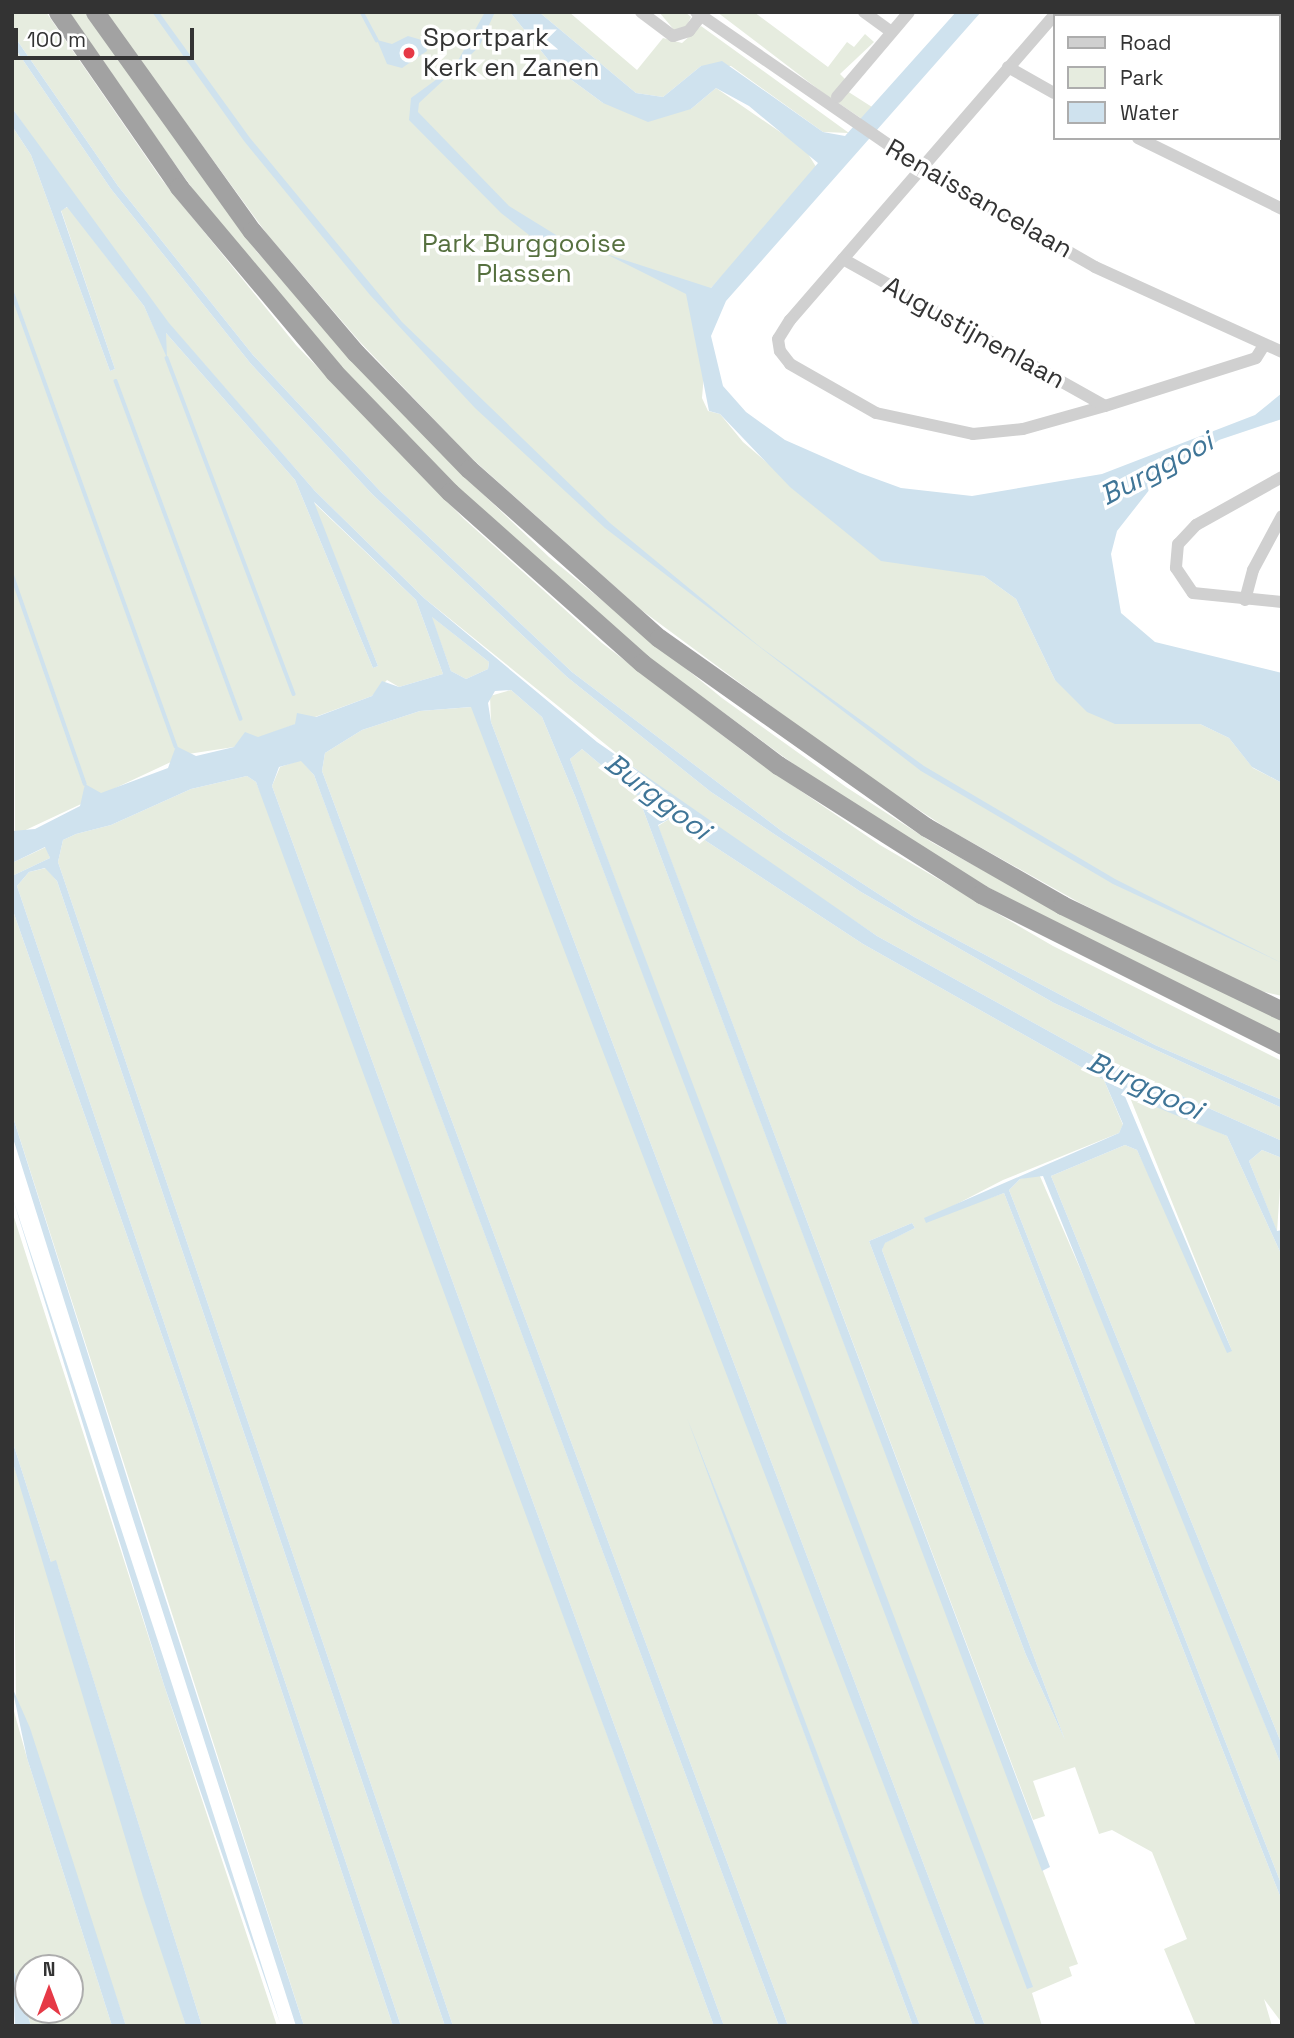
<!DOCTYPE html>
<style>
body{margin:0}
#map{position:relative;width:1294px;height:2038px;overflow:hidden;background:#fff;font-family:"Space Grotesk",sans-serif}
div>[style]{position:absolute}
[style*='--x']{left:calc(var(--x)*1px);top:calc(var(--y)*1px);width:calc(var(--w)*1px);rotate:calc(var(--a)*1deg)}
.green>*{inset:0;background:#e6ecdf}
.water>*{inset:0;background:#cfe2ee}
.stream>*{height:3.5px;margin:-1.75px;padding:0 1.75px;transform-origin:1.75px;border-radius:1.75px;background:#cfe2ee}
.minor>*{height:12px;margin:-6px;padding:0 6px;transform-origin:6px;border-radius:6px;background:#d0d0d0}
.trunk>*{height:19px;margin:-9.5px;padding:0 9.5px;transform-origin:9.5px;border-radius:9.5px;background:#a2a2a2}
.dots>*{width:19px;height:19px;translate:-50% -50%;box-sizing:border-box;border:4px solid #fff;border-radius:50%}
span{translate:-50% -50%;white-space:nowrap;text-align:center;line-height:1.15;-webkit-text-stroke:7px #fff;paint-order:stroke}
.poi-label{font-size:26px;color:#333}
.left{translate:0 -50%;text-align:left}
.street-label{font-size:26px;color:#333}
.park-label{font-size:26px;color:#56703f}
.water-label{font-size:28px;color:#3f7597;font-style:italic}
.frame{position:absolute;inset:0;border:14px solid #333;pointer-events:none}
.legend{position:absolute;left:1053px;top:14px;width:228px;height:126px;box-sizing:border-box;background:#fff;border:2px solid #adadad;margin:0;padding:9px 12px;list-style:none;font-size:21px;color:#333}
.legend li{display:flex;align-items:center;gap:14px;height:35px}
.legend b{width:35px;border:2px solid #adadad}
.north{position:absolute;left:14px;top:1954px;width:70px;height:70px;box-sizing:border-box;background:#fff;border:2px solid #adadad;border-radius:50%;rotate:0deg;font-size:19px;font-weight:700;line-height:28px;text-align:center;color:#333}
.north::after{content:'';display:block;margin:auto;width:24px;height:32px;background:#e63946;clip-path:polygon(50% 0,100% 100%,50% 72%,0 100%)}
.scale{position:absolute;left:14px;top:28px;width:180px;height:32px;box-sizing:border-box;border:4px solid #333;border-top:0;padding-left:9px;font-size:21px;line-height:24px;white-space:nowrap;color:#333;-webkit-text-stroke:5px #fff;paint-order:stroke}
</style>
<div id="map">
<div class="green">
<div style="clip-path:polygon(12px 12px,46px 12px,162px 180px,296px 345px,464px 519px,602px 643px,748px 755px,880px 845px,1053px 946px,1282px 1061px,1282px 1100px,1155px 1045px,914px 917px,783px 832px,572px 672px,381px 492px,253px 355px,118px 186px,12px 33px)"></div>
<div style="clip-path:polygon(67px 12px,86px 12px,257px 252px,465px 477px,549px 557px,722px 698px,846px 787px,933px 843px,1071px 918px,1282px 1019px,1282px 1037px,1135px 969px,952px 867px,814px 779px,653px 661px,519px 548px,358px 388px,212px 216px)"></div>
<div style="clip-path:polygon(105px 12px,510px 12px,554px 67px,603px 103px,691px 109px,716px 88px,805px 149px,818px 170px,711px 288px,702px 398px,708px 411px,720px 414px,743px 442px,838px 523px,935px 565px,984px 576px,1016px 599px,1055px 680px,1169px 721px,1200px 724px,1229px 738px,1253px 768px,1282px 783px,1282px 996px,1252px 989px,1080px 903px,948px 829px,855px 768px,640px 609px,468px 455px,360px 342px,267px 234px)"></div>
<div style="clip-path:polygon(539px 12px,569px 12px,637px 70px,663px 38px,682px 43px,701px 26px,849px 133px,823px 132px,731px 66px,701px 66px,663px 97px,636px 93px)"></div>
<div style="clip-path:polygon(659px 12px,685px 12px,691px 17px,684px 31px,675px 31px)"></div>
<div style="clip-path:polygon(717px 12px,754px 12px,828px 67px,847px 42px,854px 47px,865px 34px,874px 42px,840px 74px,846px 80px,831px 99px)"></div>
<div style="clip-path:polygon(12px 44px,111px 189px,251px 364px,372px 494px,567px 677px,711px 792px,861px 892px,1054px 1003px,1282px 1108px,1282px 1141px,1099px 1059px,877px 936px,672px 798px,424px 598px,315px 491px,169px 324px,76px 200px,12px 108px)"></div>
<div style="clip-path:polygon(847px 91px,872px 107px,862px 119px,837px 102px)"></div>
<div style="clip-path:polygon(12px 126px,31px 155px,110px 371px,115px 369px,61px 210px,68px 207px,144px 306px,166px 354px,166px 333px,295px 480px,373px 668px,378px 666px,313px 502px,416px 600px,443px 674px,399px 687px,387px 680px,372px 696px,234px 747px,188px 754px,15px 835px)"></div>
<div style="clip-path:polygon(431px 616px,489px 662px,488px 669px,466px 679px,451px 671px)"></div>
<div style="clip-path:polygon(511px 690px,542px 717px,575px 796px,1031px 1989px,570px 759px,582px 749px,638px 796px,1078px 1964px,1069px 1967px,1072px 1976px,1032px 1993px,1042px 2026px,985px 2026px,491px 722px,490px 696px)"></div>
<div style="clip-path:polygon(472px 707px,481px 725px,976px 2026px,920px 2026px,698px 1445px,913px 2026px,788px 2026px,322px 771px,325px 753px,362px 730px,420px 711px)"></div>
<div style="clip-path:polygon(301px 760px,314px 775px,337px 836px,779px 2026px,724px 2026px,272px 786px,280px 767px)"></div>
<div style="clip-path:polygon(247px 776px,256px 782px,270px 815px,714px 2026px,453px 2026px,58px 862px,63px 840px,76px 834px,111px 825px,191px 789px)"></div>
<div style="clip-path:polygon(evenodd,671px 818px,863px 944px,1104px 1080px,1123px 1125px,1119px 1133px,1003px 1180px,926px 1220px,1004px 1193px,1282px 1901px,1282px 2023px,1264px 1999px,1272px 2026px,1196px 2026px,1164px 1949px,1187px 1939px,1152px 1852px,1112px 1830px,1099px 1834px,1075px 1767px,1033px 1781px,1045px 1816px,1033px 1820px,658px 826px,671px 818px,912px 1223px,915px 1228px,884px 1243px,882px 1250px,1065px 1740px,1026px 1655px,869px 1241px,912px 1223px)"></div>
<div style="clip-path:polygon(46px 847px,50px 858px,12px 876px,12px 863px)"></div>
<div style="clip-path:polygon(46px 868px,57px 881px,445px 2026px,401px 2026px,17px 886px,29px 872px)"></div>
<div style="clip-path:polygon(12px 908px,191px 1418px,393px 2026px,304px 2026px,12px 1114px)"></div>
<div style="clip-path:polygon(1127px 1090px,1227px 1136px,1282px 1256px,1282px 1745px,1051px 1176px,1125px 1145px,1137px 1150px,1232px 1351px)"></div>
<div style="clip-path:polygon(1262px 1150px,1282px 1158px,1277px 1232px,1249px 1161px)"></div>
<div style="clip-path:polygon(1039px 1174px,1130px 1383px,1282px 1767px,1282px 1886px,1009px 1190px,1020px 1179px)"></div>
<div style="clip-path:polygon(12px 1211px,164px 1685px,277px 2026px,202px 2026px,58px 1567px,51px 1562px,12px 1440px)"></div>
<div style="clip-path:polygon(12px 1460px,51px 1578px,186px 2026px,126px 2026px,16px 1701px)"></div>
<div style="clip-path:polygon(evenodd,12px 1704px,27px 1758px,112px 2026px,31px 2026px,12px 1964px,12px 1704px,28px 1968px,70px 1968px,70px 2010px,28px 2010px,28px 1968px)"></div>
</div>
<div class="water">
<div style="clip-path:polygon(152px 12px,159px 12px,250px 138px,402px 322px,610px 523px,759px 646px,924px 766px,1115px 879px,1282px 963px,1113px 884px,921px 771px,605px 528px,475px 408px,370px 295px,244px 141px)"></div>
<div style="clip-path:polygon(485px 12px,495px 12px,479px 47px,419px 103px,418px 112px,509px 206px,569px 243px,573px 251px,565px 255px,552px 253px,501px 213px,409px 120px,411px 98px,455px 66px)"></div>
<div style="clip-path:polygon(510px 12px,539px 12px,636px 93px,663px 97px,701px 66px,722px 61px,823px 132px,845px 136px,956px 12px,981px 12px,726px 301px,711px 336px,723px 386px,746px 412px,785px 440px,860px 473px,901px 488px,972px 496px,1102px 474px,1255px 415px,1282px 393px,1282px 419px,1219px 440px,1150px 489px,1117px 531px,1111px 554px,1121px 613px,1155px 642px,1282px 673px,1282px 783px,1252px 767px,1229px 738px,1200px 724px,1115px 724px,1087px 712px,1055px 680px,1016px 599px,984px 576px,881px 561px,790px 487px,720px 414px,709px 411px,686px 294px,606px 254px,711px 288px,818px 163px,749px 106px,716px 88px,691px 109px,648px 122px,603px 103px,554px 67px)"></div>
<div style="clip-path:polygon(12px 33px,118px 186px,253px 355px,381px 492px,572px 672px,783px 832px,914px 917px,1155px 1045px,1282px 1100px,1282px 1108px,1054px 1003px,861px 892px,711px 792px,567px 677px,372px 494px,251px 364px,111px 189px,12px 44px)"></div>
<div style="clip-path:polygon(408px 36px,425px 41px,427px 51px,402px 68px,387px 64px,377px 40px,392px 44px)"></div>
<div style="clip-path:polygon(evenodd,12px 108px,169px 323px,315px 491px,424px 598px,597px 742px,877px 936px,1099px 1059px,1282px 1141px,1282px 1158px,1262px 1150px,1249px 1161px,1277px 1231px,1282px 1230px,1282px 1256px,1227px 1136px,1124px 1094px,1232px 1351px,1227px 1353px,1137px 1150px,1125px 1145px,1051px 1176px,1282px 1745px,1282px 1767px,1043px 1176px,1020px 1179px,1009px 1190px,1282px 1886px,1282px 1901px,1004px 1193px,926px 1223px,924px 1218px,1119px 1133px,1123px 1124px,1104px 1080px,863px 944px,671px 818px,658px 825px,1050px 1867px,1042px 1871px,638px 796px,582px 749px,570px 759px,1005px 1910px,1033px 1987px,1027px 1989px,575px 796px,542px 717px,511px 690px,495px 691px,488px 703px,491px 722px,985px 2026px,976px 2026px,471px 707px,420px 711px,362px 730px,325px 753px,322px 771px,788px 2026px,779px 2026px,314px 775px,301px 761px,279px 767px,272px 786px,724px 2026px,714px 2026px,256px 782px,247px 776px,191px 789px,111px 825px,76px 834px,63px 840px,58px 862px,453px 2026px,445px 2026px,57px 881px,45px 868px,29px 872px,17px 886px,401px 2026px,393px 2026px,191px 1418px,12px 908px,12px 876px,50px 858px,45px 847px,12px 863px,12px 831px,35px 829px,80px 806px,85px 784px,101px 793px,168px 768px,176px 746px,196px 756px,234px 747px,245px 732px,258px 737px,295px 724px,297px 713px,316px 717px,372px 696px,382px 681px,399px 687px,443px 674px,416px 600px,314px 502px,378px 666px,373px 668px,295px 480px,166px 333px,167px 358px,144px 306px,67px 207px,61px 211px,115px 369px,110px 371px,31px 155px,12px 126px,12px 108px,432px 617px,489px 662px,488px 669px,466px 679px,451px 671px,432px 617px)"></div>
<div style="clip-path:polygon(12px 1114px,162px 1588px,304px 2026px,296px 2026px,132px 1516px,12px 1135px)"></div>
<div style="clip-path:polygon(12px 1196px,171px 1681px,281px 2026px,164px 1685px)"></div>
<div style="clip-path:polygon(912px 1223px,915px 1228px,885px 1243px,882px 1250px,1065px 1740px,1026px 1655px,869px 1241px)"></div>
<div style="clip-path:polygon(687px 1418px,759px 1599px,920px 2026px,913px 2026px)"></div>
<div style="clip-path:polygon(12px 1440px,51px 1562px,56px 1560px,202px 2026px,186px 2026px,143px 1897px,12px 1460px)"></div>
<div style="clip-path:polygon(12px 1687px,30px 1728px,126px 2026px,112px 2026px,27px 1758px)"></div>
<div style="clip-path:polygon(12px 1964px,31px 2026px,15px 2026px)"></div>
</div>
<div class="stream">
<div style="--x:362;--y:12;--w:32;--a:62"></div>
<div style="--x:12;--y:291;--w:484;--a:70.2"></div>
<div style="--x:167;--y:358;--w:359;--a:69.3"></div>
<div style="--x:116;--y:381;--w:360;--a:69.7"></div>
<div style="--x:12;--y:574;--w:222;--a:70.8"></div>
</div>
<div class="minor">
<div style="--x:641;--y:12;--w:40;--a:37"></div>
<div style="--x:673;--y:36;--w:17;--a:-17"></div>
<div style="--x:689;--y:31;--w:24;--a:-52"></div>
<div style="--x:696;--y:12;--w:277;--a:34.6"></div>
<div style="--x:924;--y:169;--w:197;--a:29.8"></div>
<div style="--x:1095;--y:267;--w:205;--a:24.4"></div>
<div style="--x:864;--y:12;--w:34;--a:36"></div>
<div style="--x:1057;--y:12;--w:408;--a:130.9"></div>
<div style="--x:790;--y:320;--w:22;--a:122"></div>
<div style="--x:778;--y:339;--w:12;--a:81"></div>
<div style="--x:780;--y:351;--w:16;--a:52"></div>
<div style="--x:790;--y:364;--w:99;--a:29.7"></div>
<div style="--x:876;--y:413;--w:99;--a:12.2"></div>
<div style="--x:973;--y:434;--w:50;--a:-5.7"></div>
<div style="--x:1023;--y:429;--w:85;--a:-15.7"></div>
<div style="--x:1105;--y:406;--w:158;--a:-17.6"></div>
<div style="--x:1256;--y:358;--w:15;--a:-58"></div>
<div style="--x:1157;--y:12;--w:7;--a:34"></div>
<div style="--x:1008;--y:67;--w:53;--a:29.5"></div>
<div style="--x:1278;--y:74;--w:4;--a:27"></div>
<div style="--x:837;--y:97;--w:111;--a:-49.7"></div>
<div style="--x:1138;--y:138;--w:161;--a:26.2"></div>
<div style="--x:843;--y:259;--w:300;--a:29.3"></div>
<div style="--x:1282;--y:477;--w:98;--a:150.8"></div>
<div style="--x:1196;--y:525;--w:26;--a:133"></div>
<div style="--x:1178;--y:544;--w:24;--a:95"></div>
<div style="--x:1176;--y:568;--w:30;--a:56"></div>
<div style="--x:1193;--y:593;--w:89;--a:5.8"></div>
<div style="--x:1245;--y:600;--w:31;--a:-75"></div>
<div style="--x:1253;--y:570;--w:61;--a:-61.8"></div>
</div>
<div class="trunk">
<div style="--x:58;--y:12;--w:213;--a:55.3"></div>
<div style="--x:179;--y:187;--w:241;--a:50"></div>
<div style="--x:334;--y:372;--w:167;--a:46"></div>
<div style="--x:450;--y:492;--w:257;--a:41.7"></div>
<div style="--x:642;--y:663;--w:170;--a:36.9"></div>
<div style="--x:778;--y:765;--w:241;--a:32.4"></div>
<div style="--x:981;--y:894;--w:337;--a:26.6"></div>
<div style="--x:95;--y:12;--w:269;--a:54.4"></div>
<div style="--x:252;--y:231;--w:160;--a:49.6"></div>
<div style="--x:356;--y:353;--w:162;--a:45.8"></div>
<div style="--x:469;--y:469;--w:254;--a:41.7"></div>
<div style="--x:659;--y:638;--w:327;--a:35.3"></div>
<div style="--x:926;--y:827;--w:157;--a:29.8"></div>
<div style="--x:1062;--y:905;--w:244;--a:25.7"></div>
</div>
<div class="dots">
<div style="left:409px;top:53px;background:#e63946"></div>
</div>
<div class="poi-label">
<span class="left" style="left:423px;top:53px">Sportpark<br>Kerk en Zanen</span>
</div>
<div class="street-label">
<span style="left:979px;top:199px;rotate:30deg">Renaissancelaan</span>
<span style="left:974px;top:333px;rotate:29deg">Augustijnenlaan</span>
</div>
<div class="park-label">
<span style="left:524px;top:259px">Park Burggooise<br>Plassen</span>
</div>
<div class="water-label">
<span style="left:1156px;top:468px;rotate:-28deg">Burggooi</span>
<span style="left:658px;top:796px;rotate:37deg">Burggooi</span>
<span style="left:1145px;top:1085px;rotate:25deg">Burggooi</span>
</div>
<div class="frame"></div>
<ul class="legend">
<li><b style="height:9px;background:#d0d0d0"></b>Road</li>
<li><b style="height:19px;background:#e6ecdf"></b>Park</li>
<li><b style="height:19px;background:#cfe2ee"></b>Water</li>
</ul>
<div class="north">N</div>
<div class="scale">100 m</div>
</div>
